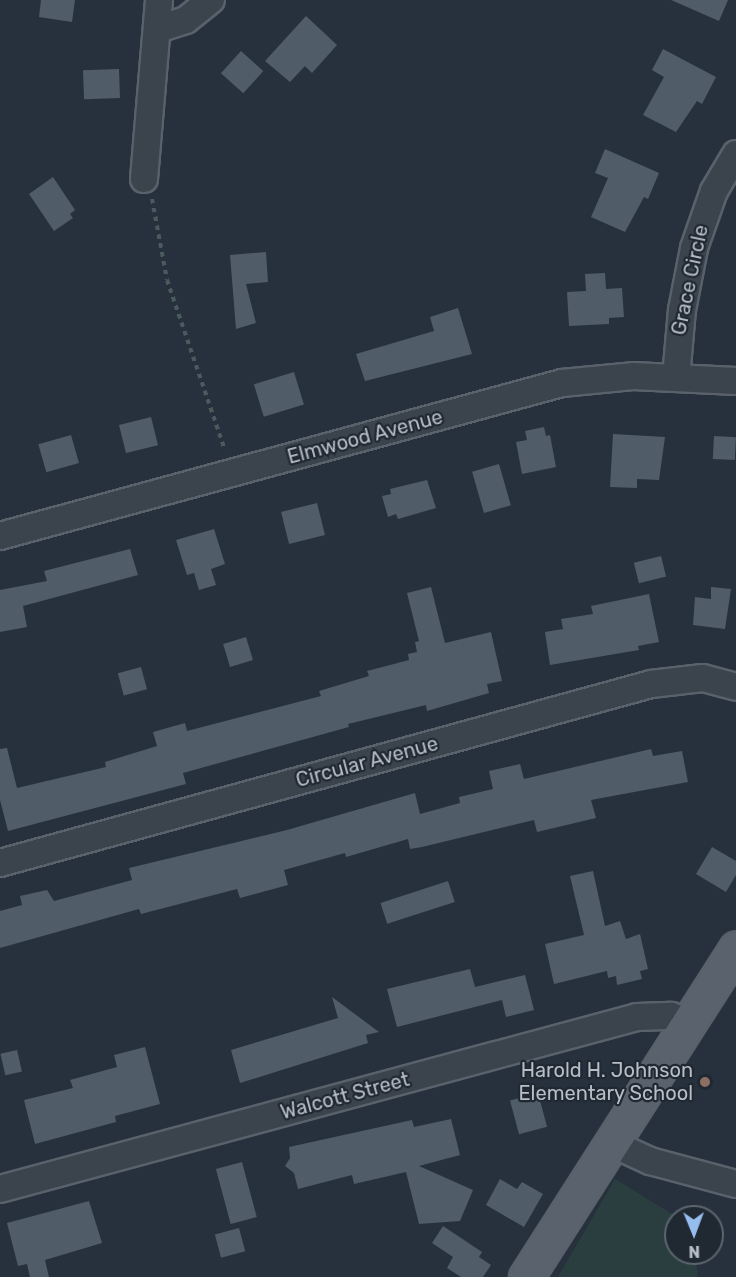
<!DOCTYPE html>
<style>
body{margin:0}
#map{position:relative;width:736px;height:1277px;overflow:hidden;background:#27313d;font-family:Rubik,sans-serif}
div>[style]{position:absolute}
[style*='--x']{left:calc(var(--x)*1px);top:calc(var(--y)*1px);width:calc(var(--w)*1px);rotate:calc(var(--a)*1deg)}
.green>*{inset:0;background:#2a3e3f}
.building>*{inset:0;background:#505c67;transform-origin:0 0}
.path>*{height:4px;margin-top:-2px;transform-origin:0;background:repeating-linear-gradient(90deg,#495b5d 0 4.5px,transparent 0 9px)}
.roads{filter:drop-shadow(2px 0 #59616b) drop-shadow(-2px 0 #59616b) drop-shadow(0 2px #59616b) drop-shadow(0 -2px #59616b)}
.minor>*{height:26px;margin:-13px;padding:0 13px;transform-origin:13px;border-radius:13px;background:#3b434d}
.primary>*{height:33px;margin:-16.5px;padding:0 16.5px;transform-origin:16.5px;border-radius:16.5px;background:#59626d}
.dots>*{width:16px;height:16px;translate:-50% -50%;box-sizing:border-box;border:3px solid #202832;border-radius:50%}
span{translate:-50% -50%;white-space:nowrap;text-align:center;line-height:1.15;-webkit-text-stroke:4.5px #202832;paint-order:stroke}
.street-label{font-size:20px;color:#b7bec8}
.poi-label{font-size:20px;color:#b7bec8}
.right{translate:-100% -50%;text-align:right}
.north{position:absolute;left:664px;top:1205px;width:60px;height:60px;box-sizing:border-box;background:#202832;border:2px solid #5c646e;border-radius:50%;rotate:179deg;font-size:16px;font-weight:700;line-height:24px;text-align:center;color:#b7bec8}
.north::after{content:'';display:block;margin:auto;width:21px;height:27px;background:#97bcee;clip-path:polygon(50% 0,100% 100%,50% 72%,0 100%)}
</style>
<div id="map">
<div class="green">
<div style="clip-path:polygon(615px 1179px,677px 1217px,676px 1253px,695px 1253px,698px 1277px,558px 1277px)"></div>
</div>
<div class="building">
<div style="clip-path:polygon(41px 0,75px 0,72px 22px,39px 17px)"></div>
<div style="clip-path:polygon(671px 0,728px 0,719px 21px)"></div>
<div style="clip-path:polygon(306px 16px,337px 45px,312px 73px,305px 66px,290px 82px,265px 61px)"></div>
<div style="clip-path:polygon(663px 49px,716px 77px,702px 104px,697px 101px,676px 132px,643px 115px,664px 77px,652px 70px)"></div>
<div style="left:241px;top:51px;width:30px;height:30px;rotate:42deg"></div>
<div style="left:119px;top:69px;width:29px;height:36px;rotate:88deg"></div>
<div style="clip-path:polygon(605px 149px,659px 173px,648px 199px,644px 197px,625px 232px,591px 217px,608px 178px,595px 173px)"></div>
<div style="clip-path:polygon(53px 177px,75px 210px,70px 214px,73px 218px,54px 231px,29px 194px)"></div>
<div style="clip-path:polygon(266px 252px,268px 282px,246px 284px,256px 323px,236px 329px,230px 255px)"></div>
<div style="clip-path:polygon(605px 273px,606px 289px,622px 288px,624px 317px,609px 318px,609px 324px,569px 326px,567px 292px,586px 291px,585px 274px)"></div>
<div style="clip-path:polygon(458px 308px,472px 354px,365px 381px,356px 354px,434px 331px,430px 317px)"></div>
<div style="left:294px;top:372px;width:34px;height:42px;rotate:73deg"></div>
<div style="left:151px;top:417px;width:29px;height:33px;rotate:76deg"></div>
<div style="clip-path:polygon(544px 427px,546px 436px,550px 435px,556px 467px,522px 474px,516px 442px,527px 440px,525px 431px)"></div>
<div style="clip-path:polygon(613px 434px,665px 437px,659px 480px,637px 479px,637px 488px,610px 487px)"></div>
<div style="left:71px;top:435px;width:29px;height:34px;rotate:74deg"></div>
<div style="left:714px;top:436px;width:22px;height:23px;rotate:3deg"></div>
<div style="left:499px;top:464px;width:43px;height:28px;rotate:74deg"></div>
<div style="clip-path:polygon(427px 480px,436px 508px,398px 519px,396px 514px,388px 517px,382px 496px,391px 494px,390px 489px)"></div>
<div style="left:317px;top:503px;width:33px;height:37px;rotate:76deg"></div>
<div style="clip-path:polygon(214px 529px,225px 564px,211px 569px,216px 585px,199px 590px,194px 573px,187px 575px,176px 540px)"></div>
<div style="clip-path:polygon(130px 549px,138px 575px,23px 606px,27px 627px,0 632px,0 590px,47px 581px,44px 571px)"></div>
<div style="left:661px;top:556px;width:21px;height:28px;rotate:76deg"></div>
<div style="clip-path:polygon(431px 587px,445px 643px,491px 632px,502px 681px,487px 684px,489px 693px,427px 711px,426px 705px,348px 724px,349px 727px,183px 773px,186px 784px,8px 831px,0 800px,0 749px,7px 748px,17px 788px,106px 767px,105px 762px,157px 746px,153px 732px,185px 723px,187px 731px,321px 696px,319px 691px,369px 676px,367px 671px,409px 660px,408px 654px,417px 652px,415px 642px,419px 641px,407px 593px)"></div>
<div style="clip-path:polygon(711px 587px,731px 589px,725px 629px,693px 625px,695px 597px,711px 599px)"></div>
<div style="clip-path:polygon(649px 594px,659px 642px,638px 646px,639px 650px,550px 665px,545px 632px,563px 629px,561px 619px,593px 614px,591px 606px)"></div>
<div style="left:246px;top:637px;width:24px;height:24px;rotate:73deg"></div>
<div style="left:141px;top:667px;width:23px;height:24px;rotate:75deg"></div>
<div style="clip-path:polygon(651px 749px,653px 756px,682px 751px,688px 782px,591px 800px,596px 818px,537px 832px,534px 820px,422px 847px,410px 849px,408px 839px,346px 857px,345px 853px,284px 870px,288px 885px,240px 898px,237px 889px,141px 914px,139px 909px,0 948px,0 911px,22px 905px,20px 896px,47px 890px,54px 901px,132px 880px,129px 868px,287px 830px,415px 793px,420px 814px,460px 803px,459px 797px,493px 789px,489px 771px,520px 764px,524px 779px)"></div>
<div style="clip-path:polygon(712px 847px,736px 861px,736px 875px,726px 892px,696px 874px)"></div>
<div style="clip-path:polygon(593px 871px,605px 926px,620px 921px,626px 939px,640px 934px,648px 969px,640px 971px,642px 979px,617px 985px,616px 976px,608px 978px,607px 971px,554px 984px,545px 944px,584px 935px,570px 876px)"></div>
<div style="left:448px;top:881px;width:22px;height:71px;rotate:72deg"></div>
<div style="clip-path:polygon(470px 969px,475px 987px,525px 975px,534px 1010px,506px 1017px,502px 1000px,397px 1027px,387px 989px)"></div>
<div style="clip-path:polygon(332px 997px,379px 1032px,366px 1035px,368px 1043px,240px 1083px,231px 1050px,338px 1018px)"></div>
<div style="clip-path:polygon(145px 1047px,160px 1104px,115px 1116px,116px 1122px,35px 1144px,24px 1100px,73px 1088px,70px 1080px,117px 1067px,114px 1055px)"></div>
<div style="left:17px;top:1050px;width:22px;height:17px;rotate:77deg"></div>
<div style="left:538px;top:1093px;width:35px;height:29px;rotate:75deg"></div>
<div style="clip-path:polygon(451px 1119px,460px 1155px,419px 1166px,473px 1190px,460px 1221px,419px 1224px,406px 1172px,354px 1184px,352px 1175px,298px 1189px,294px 1173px,285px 1166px,290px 1158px,289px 1147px,412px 1120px,414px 1127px)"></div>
<div style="left:242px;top:1162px;width:57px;height:27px;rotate:75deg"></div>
<div style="clip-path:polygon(500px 1179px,517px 1189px,522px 1182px,543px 1194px,524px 1227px,486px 1205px)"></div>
<div style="clip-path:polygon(89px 1201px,102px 1243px,45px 1260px,49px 1277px,30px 1277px,27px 1264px,18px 1266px,7px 1223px)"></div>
<div style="clip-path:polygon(443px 1226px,482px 1252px,479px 1257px,491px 1265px,483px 1277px,461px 1277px,447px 1268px,453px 1257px,432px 1243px)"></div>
<div style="left:239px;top:1228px;width:24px;height:25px;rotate:75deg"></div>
</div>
<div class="path">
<div style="--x:152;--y:199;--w:82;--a:79.5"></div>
<div style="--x:167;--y:280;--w:180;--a:71.2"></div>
</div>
<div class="roads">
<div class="minor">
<div style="--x:158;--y:29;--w:29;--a:-18"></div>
<div style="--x:186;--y:20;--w:32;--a:-39"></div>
<div style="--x:144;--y:179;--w:180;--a:-85.2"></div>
<div style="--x:676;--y:378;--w:68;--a:-85"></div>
<div style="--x:682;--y:310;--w:63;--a:-79"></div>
<div style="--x:694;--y:248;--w:60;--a:-70.7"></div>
<div style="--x:714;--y:191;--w:43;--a:-59.3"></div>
<div style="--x:0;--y:536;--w:582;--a:-15.23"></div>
<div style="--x:562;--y:383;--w:71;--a:-5.6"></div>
<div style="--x:633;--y:376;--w:103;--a:2.8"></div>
<div style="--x:0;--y:863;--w:675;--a:-15.37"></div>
<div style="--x:651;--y:684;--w:52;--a:-6.6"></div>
<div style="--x:703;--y:678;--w:34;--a:15"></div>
<div style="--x:613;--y:1144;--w:41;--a:24.7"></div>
<div style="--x:650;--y:1161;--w:89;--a:15"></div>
<div style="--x:0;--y:1189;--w:660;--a:-15.11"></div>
<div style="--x:637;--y:1017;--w:34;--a:-2"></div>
<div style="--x:671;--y:1016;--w:20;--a:20"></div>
</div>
<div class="primary">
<div style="--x:526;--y:1277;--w:390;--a:-57.4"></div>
</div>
</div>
<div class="dots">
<div style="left:705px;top:1082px;background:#8d6e63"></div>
</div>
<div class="street-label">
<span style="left:690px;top:280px;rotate:-78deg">Grace Circle</span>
<span style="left:365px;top:437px;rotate:-15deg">Elmwood Avenue</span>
<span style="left:367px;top:762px;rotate:-15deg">Circular Avenue</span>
<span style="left:345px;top:1096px;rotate:-15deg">Walcott Street</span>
</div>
<div class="poi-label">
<span class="right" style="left:693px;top:1082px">Harold H. Johnson<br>Elementary School</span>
</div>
<div class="north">N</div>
</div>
